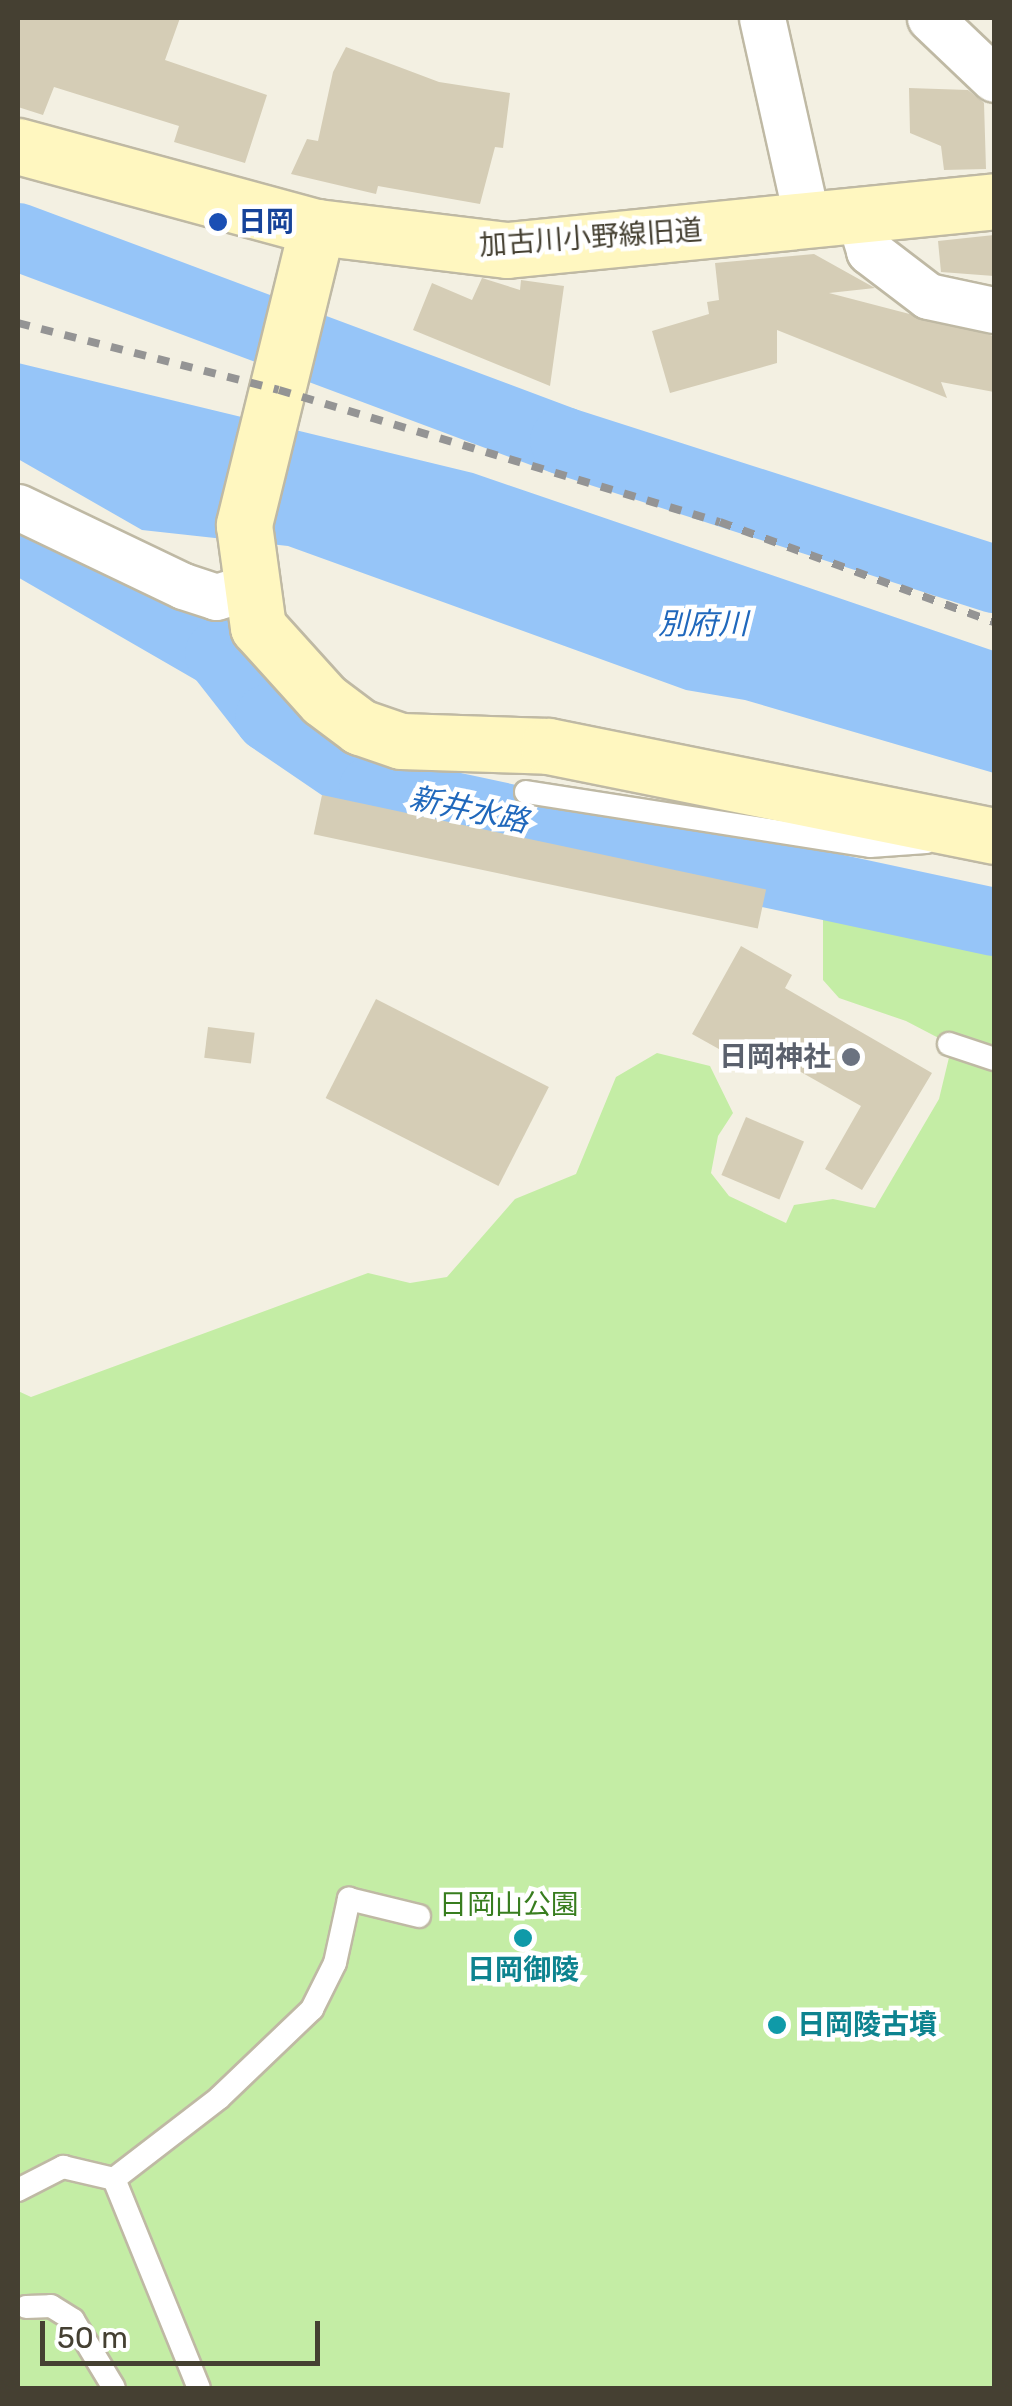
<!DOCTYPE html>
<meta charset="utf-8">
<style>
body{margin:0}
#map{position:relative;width:1012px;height:2406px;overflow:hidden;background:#f3f0e2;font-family:Rubik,"Noto Sans JP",sans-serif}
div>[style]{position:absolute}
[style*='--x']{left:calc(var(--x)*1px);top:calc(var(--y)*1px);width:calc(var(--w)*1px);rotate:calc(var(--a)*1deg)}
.green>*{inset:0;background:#c4eda5}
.water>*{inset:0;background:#96c5f8}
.stream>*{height:11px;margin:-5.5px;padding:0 5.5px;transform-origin:5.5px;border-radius:5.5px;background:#96c5f8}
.river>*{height:68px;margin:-34px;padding:0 34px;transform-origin:34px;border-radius:34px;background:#96c5f8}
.building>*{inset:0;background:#d5cdb6;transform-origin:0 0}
.roads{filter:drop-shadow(2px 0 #bfb9a4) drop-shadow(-2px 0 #bfb9a4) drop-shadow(0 2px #bfb9a4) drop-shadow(0 -2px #bfb9a4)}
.lane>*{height:22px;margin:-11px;padding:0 11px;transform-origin:11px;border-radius:11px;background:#fff}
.street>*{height:45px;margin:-22.5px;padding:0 22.5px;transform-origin:22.5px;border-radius:22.5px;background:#fff}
.secondary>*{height:55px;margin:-27.5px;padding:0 27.5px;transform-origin:27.5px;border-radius:27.5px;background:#fff7c0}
.rail>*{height:8px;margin-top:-4px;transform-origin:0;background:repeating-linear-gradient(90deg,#949494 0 12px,transparent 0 24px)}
.dots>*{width:28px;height:28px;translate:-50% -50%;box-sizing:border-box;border:5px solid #fff;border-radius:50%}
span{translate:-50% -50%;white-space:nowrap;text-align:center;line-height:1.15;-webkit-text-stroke:9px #fff;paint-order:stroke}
.transit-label{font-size:28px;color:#164399;font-weight:700}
.left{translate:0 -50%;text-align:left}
.street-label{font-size:28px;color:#454032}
.worship-label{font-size:28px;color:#5b616d;font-weight:700}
.right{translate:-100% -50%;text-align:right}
.park-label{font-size:28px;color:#387d1f}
.culture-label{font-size:28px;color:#0d838f;font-weight:700}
.water-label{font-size:30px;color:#2068bc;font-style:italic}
.frame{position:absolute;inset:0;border:20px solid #454032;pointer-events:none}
.scale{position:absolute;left:40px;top:2321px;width:280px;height:45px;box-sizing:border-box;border:5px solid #454032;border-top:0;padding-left:12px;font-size:30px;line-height:35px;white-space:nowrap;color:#454032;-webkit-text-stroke:8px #fff;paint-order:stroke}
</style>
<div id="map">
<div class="green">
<div style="clip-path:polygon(862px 893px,994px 913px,994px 2388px,18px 2388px,18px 1391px,31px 1397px,368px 1273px,410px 1283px,447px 1277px,515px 1199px,576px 1174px,616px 1077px,657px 1053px,710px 1066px,733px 1113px,718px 1136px,711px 1173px,729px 1196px,786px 1223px,794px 1205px,833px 1199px,875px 1208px,939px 1099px,952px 1045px,906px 1021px,839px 998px,823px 980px,823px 909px)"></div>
</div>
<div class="water">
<div style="clip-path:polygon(18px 363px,473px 473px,994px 651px,994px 773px,745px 700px,686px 690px,288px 546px,142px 530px,18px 459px)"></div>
</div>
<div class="stream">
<div style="--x:18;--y:214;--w:280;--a:20.1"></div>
<div style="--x:18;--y:226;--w:280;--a:20.7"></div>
<div style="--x:308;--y:319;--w:427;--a:20.3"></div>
<div style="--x:709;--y:467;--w:298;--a:17"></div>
<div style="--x:307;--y:335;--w:521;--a:19.17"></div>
</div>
<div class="river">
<div style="--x:18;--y:237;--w:583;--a:20.49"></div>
<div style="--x:564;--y:441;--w:452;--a:17.8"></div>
<div style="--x:18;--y:538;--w:232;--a:30"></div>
<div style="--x:219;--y:654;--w:81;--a:52"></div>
<div style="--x:269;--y:718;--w:126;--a:34.3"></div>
<div style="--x:373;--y:789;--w:635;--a:12.09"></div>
</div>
<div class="building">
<div style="clip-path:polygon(18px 18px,180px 18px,165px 60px,267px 95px,245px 163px,174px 142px,179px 126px,54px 87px,43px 115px,18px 107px)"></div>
<div style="clip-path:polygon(346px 47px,439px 82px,510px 93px,503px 148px,495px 147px,480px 204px,378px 186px,376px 194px,291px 174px,307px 139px,318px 141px,333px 72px)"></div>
<div style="clip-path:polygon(909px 88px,968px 90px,984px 103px,986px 169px,944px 170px,941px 146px,910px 133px)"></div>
<div style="clip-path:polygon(994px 235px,994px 276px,941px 272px,938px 241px)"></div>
<div style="clip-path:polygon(814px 254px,875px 288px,829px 293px,994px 336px,994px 392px,941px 382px,947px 398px,777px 330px,777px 363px,670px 393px,652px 331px,709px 314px,707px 302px,719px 300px,715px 263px)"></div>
<div style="clip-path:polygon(482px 278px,520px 290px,521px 280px,564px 286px,550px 386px,413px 330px,432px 283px,472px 300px)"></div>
<div style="left:322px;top:795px;width:454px;height:40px;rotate:12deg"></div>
<div style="clip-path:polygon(741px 946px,792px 975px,785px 988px,932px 1073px,862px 1190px,825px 1169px,861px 1106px,753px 1045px,744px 1063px,692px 1034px)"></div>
<div style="left:376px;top:999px;width:194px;height:111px;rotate:27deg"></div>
<div style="left:208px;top:1027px;width:47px;height:31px;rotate:7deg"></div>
<div style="left:746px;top:1117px;width:63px;height:63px;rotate:23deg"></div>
</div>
<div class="roads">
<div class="lane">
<div style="--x:526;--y:792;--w:348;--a:8.9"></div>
<div style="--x:870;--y:846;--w:56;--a:-4.1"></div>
<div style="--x:949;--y:1044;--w:47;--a:18.4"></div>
<div style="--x:114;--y:2179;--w:133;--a:-37.6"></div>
<div style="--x:219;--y:2098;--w:129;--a:-43.7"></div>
<div style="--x:312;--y:2009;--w:51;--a:-63.4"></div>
<div style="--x:335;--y:1963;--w:66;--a:-77.7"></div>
<div style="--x:349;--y:1899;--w:72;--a:13.7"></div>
<div style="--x:114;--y:2179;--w:226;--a:67.9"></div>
<div style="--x:18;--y:2190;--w:51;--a:-27.1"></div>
<div style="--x:63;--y:2167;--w:52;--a:13.2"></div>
<div style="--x:26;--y:2307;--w:25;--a:-2"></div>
<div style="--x:51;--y:2306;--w:26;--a:32"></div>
<div style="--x:73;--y:2320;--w:79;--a:58.9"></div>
</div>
<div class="street">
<div style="--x:762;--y:18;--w:207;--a:77.4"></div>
<div style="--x:930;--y:18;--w:88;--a:43.6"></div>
<div style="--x:858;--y:214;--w:39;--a:73"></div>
<div style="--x:869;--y:251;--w:74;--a:37.3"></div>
<div style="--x:928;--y:296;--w:67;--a:12"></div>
<div style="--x:18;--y:507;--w:183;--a:25.6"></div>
<div style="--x:183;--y:586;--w:35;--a:18"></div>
<div style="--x:216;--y:597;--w:34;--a:-17"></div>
</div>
<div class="secondary">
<div style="--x:18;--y:146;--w:310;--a:15.2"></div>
<div style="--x:317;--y:227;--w:191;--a:6.9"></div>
<div style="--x:507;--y:250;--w:489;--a:-5.7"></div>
<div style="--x:317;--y:227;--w:307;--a:103.8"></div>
<div style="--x:244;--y:525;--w:103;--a:82.2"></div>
<div style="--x:258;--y:627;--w:98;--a:47.9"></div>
<div style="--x:324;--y:700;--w:45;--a:36.9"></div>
<div style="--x:360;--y:727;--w:43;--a:18.9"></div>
<div style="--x:401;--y:741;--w:147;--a:1.9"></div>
<div style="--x:548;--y:746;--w:455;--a:11.4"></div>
</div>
</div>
<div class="rail">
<div style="--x:18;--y:323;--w:269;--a:14.4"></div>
<div style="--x:279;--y:390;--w:460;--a:16.7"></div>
<div style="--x:720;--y:522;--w:292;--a:20.1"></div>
</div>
<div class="dots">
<div style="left:218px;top:222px;background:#1a4fb4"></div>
<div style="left:851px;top:1057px;background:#6b7280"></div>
<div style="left:523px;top:1938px;background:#0f9aa8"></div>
<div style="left:777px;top:2025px;background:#0f9aa8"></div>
</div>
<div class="transit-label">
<span class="left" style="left:238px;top:222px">日岡</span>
</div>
<div class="street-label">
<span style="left:591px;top:238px;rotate:-4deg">加古川小野線旧道</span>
</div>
<div class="worship-label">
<span class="right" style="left:831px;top:1057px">日岡神社</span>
</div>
<div class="park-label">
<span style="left:509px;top:1905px">日岡山公園</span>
</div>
<div class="culture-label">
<span style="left:523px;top:1970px">日岡御陵</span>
<span class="left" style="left:797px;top:2025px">日岡陵古墳</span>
</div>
<div class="water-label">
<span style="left:703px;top:624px">別府川</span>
<span style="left:469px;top:810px;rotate:12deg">新井水路</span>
</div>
<div class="frame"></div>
<div class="scale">50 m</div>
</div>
